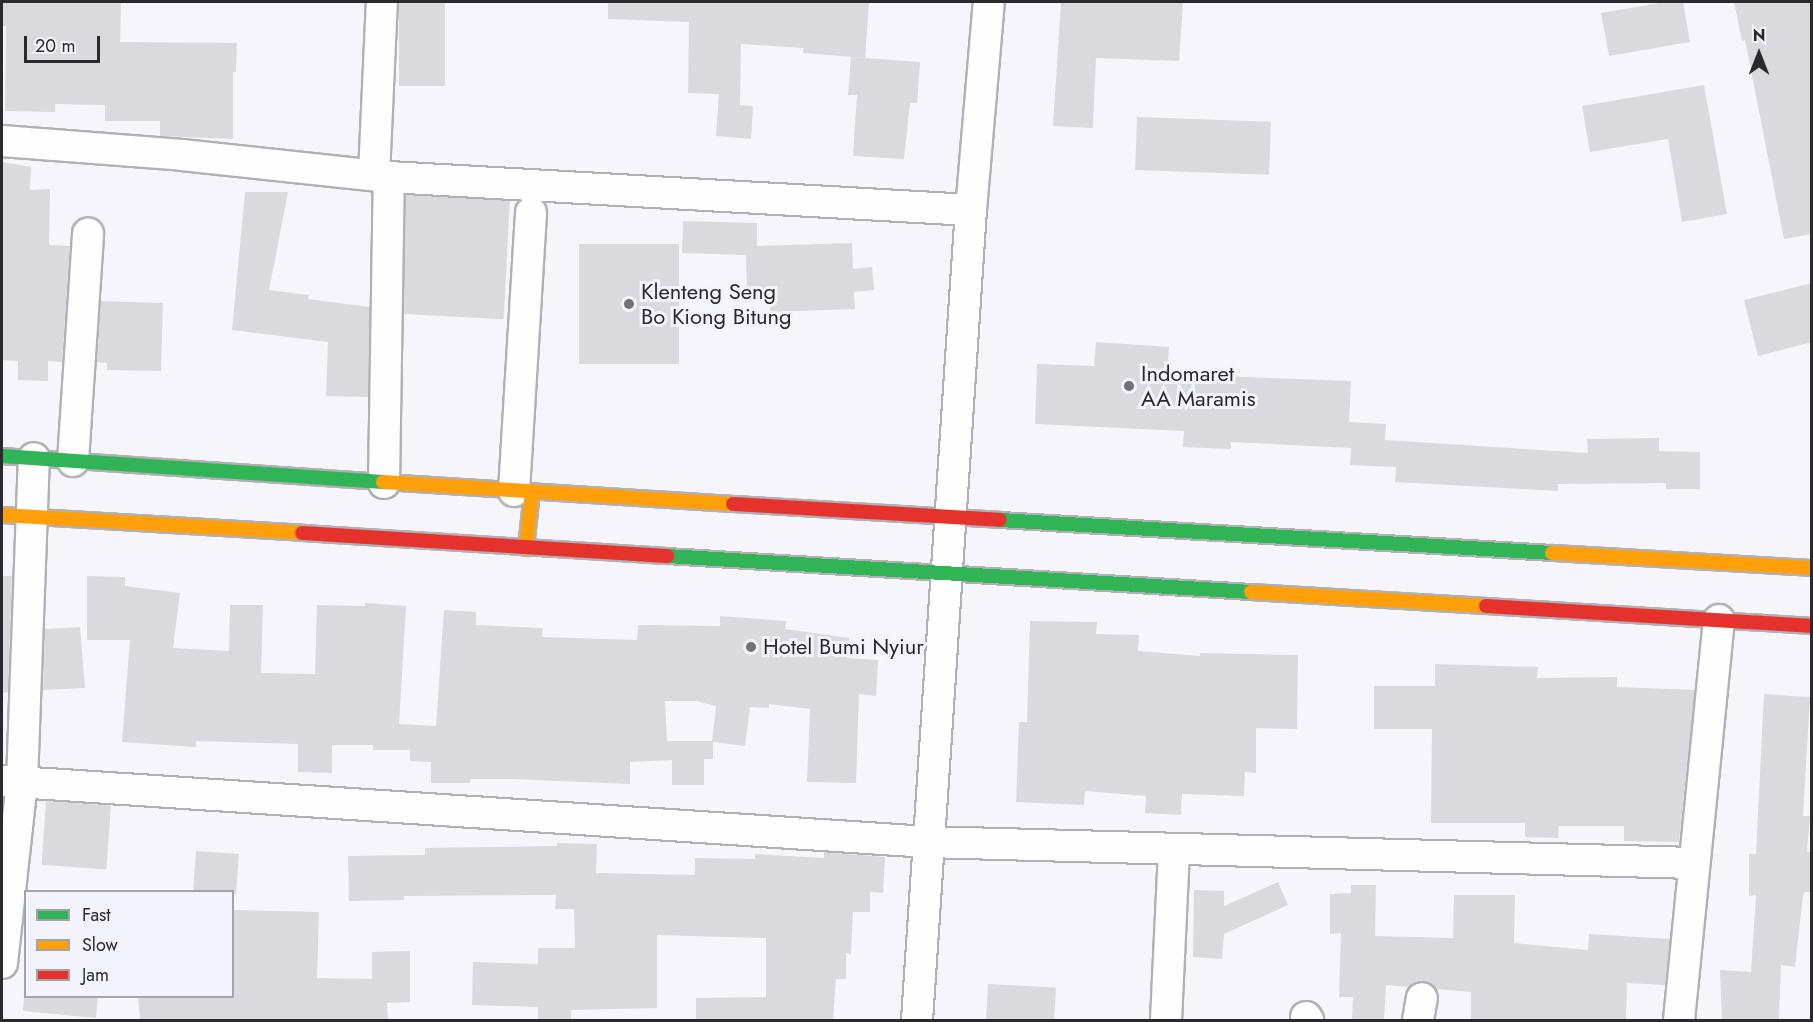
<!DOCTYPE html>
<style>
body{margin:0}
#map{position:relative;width:1813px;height:1022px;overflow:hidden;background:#f5f5fb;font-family:Jost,sans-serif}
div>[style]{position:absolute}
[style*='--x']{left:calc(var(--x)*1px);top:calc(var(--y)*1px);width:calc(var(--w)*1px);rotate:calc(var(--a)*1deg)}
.building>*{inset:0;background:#dadade;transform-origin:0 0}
.roads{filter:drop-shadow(2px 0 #b1b1b5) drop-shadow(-2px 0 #b1b1b5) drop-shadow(0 2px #b1b1b5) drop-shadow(0 -2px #b1b1b5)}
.street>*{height:30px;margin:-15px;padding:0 15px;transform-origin:15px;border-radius:15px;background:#fefefe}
.fast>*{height:14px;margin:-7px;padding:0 7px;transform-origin:7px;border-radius:7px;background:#30b455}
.slow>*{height:14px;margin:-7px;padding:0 7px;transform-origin:7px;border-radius:7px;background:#ff9f0a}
.jam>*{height:14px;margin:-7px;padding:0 7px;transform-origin:7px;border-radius:7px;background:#e5322d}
.dots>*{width:16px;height:16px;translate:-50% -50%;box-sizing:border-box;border:3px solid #f3f3fd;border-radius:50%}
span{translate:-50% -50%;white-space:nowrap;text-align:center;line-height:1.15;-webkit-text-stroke:6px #f3f3fd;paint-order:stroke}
.poi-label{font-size:22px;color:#2a2a2e}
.left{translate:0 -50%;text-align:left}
.frame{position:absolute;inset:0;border:3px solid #2a2a2e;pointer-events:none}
.legend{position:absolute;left:24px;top:890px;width:210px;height:108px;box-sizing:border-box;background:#f3f3fd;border:2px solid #a3a3aa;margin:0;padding:8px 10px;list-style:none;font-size:18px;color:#2a2a2e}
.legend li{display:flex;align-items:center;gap:12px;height:30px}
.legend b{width:30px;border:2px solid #a3a3aa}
.north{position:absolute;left:1729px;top:24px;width:60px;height:60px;-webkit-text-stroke:4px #f3f3fd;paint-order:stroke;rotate:0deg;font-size:16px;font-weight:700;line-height:24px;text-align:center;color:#2a2a2e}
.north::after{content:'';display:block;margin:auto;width:21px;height:27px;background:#2a2a2e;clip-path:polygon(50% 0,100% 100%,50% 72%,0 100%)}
.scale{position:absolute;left:24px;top:36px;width:76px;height:27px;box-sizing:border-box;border:3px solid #2a2a2e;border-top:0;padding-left:8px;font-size:18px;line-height:21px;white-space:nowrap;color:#2a2a2e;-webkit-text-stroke:4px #f3f3fd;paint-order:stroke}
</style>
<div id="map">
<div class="building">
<div style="clip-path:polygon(2px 2px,121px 2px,120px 42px,237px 43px,236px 72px,233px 72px,233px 139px,160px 136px,160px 121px,105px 121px,105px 105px,55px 104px,55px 112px,5px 111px,6px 26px,2px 26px)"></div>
<div style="left:399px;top:2px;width:46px;height:84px"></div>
<div style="clip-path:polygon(608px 2px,869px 2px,865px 58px,803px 53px,803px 48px,741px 44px,740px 105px,753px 106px,751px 139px,716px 136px,719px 94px,688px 93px,689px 22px,608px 19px)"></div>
<div style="clip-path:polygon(1061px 2px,1183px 2px,1179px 61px,1096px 58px,1093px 128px,1053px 126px)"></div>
<div style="clip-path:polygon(1665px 2px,1683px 2px,1690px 42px,1609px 56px,1601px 13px)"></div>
<div style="clip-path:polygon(1734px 2px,1812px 2px,1812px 234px,1784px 239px,1745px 40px,1742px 41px)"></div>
<div style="clip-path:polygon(851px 57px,920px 62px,917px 103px,910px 103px,904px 159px,853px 156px,857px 95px,848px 95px)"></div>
<div style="clip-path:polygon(1704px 85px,1727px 214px,1682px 222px,1668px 139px,1590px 152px,1582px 106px)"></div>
<div style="left:1137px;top:117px;width:134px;height:53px;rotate:2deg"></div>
<div style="clip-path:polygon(2px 162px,31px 167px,30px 190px,50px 189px,49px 245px,70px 246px,62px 362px,48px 361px,48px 381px,18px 380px,18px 361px,2px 360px)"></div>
<div style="clip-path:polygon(245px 192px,288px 192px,269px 290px,309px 295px,308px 299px,370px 307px,368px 397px,326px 396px,328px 342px,232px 330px)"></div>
<div style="left:406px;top:195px;width:104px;height:119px;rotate:3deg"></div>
<div style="clip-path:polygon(683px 221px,757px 223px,757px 246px,852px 243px,853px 269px,872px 267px,874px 290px,854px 292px,855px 309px,770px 312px,769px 289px,747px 290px,746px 255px,682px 253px)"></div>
<div style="left:579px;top:244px;width:100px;height:120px"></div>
<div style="clip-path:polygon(1812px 283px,1812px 342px,1758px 356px,1744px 300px)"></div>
<div style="clip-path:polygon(101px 301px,163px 303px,161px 371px,107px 370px,107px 363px,97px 362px)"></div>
<div style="clip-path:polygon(1096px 342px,1169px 347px,1167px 374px,1351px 381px,1349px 422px,1386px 424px,1385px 440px,1588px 453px,1587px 439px,1659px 438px,1659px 451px,1700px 452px,1700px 489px,1666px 489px,1666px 483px,1558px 484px,1558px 491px,1395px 482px,1396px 467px,1350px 465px,1351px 448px,1231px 442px,1231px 449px,1183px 447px,1184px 431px,1035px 424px,1037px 364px,1094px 366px)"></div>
<div style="clip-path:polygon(2px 576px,12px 576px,8px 692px,2px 693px)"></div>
<div style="clip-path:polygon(evenodd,87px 576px,125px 577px,125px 586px,180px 593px,173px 648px,229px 651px,230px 605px,263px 605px,261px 673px,315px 674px,317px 605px,365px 606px,365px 603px,406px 606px,399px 724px,436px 726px,444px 610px,476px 612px,476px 625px,543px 628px,542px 637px,637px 640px,638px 625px,720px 626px,720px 616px,786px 621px,785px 629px,849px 638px,847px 658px,878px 660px,876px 696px,859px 694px,856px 783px,807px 782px,810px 709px,769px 704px,769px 708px,750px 707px,745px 746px,713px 742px,713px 759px,704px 759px,704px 785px,672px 785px,672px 760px,630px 762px,630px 784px,512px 779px,470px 779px,470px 783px,431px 783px,431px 762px,410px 761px,410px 750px,373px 750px,373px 745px,332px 745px,332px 773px,298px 772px,298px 744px,196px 741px,196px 747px,122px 742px,130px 640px,87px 640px,87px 576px,665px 701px,696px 701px,716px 706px,712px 741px,667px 741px,665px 701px)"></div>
<div style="clip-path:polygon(1030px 621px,1097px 622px,1096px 634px,1139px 635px,1138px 651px,1200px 656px,1200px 653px,1298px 655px,1297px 729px,1256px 728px,1256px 773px,1245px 772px,1244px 796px,1182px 794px,1181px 815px,1145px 813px,1146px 796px,1085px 791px,1084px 805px,1016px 802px,1019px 722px,1027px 722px)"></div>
<div style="clip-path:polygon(80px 627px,85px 688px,43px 690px,45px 629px)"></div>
<div style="clip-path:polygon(1435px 664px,1538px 667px,1537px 678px,1617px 677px,1617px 687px,1695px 690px,1679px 842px,1624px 841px,1624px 826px,1559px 826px,1558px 838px,1525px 837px,1525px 823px,1431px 823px,1432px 729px,1374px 729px,1374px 686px,1435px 686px)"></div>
<div style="clip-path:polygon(1764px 694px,1810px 697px,1803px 816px,1810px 816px,1807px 852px,1812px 852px,1812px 892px,1805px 892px,1803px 895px,1795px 967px,1781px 965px,1779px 1020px,1722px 1020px,1720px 970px,1751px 972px,1756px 895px,1749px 896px,1749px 854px,1756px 854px)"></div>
<div style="left:46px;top:801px;width:65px;height:64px;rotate:4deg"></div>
<div style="clip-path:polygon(557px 843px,597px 844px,596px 873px,695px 875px,695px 858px,755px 859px,755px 854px,824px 858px,824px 852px,885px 857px,883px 893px,870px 892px,870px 912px,853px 912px,851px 954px,846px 953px,846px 979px,836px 979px,833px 1020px,696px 1020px,696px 998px,766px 997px,766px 938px,657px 935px,657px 1008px,571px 1010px,571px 1020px,538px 1020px,538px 1007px,472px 1005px,473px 962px,538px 964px,538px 948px,575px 948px,574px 909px,555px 909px,556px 895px,404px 896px,404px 900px,349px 901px,348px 856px,425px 855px,425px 848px,557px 846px)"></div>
<div style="left:196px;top:851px;width:43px;height:40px;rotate:4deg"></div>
<div style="clip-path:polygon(1278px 882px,1288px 905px,1224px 934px,1222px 959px,1193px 957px,1194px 890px,1224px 891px,1224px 906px)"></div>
<div style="clip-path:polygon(1351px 885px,1376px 885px,1375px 936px,1453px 938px,1454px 895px,1515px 895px,1514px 943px,1588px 950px,1589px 934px,1670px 939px,1665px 985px,1627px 983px,1626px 1020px,1471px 1020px,1471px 992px,1436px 989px,1425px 981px,1409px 987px,1386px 985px,1384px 1020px,1352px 1020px,1353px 997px,1339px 997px,1341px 933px,1330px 934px,1330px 894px,1351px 893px)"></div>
<div style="clip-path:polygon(232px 910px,319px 912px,317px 978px,372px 979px,372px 952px,410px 951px,410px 1002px,387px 1003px,388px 1020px,140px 1020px,138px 996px,232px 996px)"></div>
<div style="left:988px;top:984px;width:68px;height:36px;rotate:3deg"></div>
<div style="clip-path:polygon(24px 996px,98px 996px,96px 1018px,23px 1011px)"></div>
</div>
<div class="roads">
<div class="street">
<div style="--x:2;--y:141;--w:181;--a:4.4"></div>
<div style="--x:182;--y:155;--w:208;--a:6.1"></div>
<div style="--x:389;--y:177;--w:583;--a:3.25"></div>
<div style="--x:374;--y:175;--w:173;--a:-87.4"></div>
<div style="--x:73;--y:461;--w:228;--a:-86.2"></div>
<div style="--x:384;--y:483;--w:306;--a:-89.1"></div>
<div style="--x:514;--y:491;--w:279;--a:-86.5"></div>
<div style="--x:2;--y:781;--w:927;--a:3.77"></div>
<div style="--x:927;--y:842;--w:766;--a:1.57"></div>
<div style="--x:2;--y:963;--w:182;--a:-83.7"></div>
<div style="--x:22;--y:782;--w:324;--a:-87.9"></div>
<div style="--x:1306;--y:1017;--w:4;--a:56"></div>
<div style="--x:917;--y:1020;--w:812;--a:-86.19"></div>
<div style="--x:971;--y:210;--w:209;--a:-85.1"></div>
<div style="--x:1166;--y:1020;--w:169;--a:-87.3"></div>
<div style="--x:1418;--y:1020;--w:22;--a:-80"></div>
<div style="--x:1679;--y:1020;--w:402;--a:-84.3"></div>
</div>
<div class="fast">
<div style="--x:2;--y:456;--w:382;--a:3.9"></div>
<div style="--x:1000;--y:520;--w:553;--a:3.42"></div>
<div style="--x:667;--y:556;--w:585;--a:3.53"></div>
</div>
<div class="slow">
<div style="--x:383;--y:482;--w:351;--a:3.6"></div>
<div style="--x:2;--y:515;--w:301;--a:3.4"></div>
<div style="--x:526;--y:548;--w:56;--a:-83.9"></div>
<div style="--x:1552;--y:553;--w:260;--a:3.3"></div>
<div style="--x:1251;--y:592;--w:235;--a:3.4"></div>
</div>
<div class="jam">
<div style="--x:733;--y:504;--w:267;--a:3.4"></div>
<div style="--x:302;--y:533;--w:366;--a:3.6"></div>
<div style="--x:1486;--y:606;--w:327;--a:3.5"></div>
</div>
</div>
<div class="dots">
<div style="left:629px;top:304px;background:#717176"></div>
<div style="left:1129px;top:386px;background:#717176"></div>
<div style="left:751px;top:647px;background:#717176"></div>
</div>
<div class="poi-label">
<span class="left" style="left:641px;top:304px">Klenteng Seng<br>Bo Kiong Bitung</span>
<span class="left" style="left:1141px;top:386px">Indomaret<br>AA Maramis</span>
<span class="left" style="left:763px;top:647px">Hotel Bumi Nyiur</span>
</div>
<div class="frame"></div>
<ul class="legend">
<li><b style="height:8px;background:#30b455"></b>Fast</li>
<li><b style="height:8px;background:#ff9f0a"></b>Slow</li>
<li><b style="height:8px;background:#e5322d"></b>Jam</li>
</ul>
<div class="north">N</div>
<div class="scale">20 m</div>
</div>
